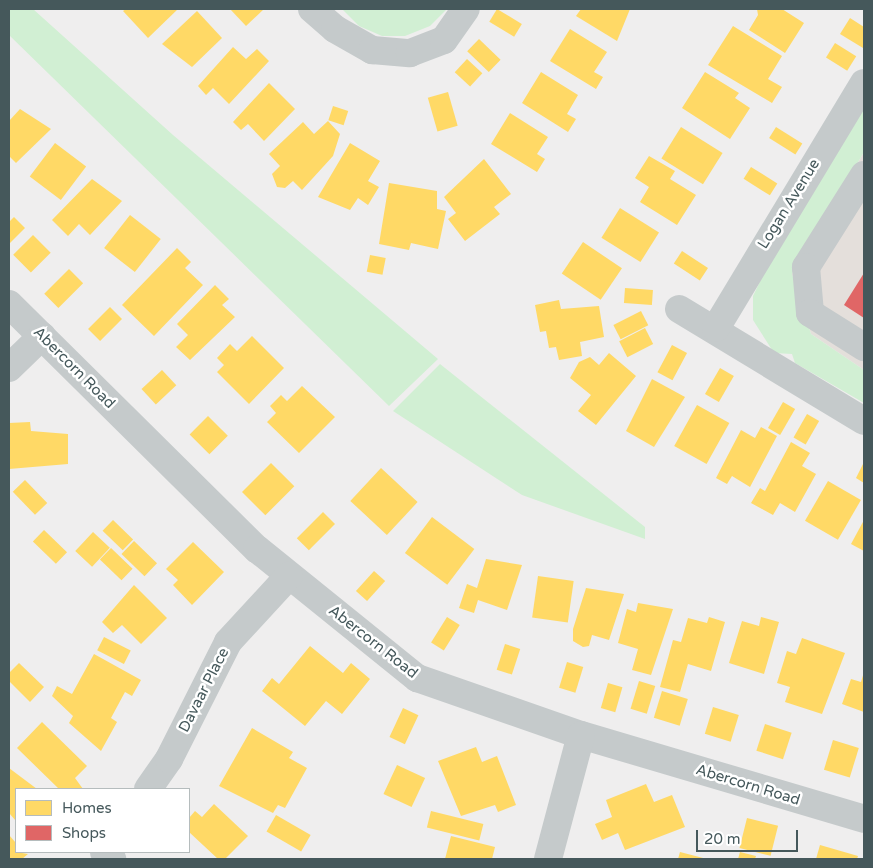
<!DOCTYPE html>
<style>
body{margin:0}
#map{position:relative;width:873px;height:868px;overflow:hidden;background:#efeeee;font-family:"Varela Round",sans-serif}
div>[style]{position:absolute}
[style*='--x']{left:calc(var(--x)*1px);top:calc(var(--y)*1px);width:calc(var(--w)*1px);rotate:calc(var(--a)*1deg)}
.commercial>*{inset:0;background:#e4dfdb}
.green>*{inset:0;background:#d1efd3}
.homes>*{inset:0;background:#ffd966;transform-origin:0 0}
.shops>*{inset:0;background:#e06666}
.minor>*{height:28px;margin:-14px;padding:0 14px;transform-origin:14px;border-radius:14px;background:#c5cacb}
span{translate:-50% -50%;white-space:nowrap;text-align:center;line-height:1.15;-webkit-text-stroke:5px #fff;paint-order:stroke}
.street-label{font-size:15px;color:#45585b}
.frame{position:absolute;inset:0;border:10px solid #45585b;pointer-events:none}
.legend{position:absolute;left:15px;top:788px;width:175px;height:65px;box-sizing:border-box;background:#fff;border:1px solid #b5bcbd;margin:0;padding:6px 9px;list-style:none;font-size:15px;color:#45585b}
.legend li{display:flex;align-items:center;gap:10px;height:25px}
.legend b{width:25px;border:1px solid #b5bcbd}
.scale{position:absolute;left:696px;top:830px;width:102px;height:22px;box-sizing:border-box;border:2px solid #45585b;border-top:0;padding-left:6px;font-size:15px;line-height:18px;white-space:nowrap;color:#45585b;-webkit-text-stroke:4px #fff;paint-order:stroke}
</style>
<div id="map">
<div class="commercial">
<div style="clip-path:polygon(864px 152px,864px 370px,811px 334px,792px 274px)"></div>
</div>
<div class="green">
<div style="clip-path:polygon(9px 9px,33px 9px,173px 135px,438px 359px,389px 406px,9px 35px)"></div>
<div style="clip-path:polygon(342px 9px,447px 9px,430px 26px,405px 36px,382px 36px,359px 26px)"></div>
<div style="clip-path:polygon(864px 105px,864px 152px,792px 274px,811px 334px,864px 370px,864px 403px,795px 363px,792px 354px,774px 353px,753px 320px,753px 296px,766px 269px)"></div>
<div style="clip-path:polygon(440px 364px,645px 527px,645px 539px,522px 495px,393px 411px)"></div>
</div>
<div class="homes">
<div style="clip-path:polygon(126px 9px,178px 9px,148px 38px,123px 11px)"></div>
<div style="clip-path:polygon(230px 9px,264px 9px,246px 26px)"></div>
<div style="left:497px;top:9px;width:29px;height:15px;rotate:31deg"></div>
<div style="clip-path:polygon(581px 9px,630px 9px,617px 41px,576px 16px)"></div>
<div style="clip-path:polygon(757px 9px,782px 9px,804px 23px,785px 53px,749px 30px,758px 15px)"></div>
<div style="clip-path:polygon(197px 11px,222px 38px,192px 67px,162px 44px)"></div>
<div style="clip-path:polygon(850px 18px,864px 27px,863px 48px,840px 34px)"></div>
<div style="clip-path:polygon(733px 26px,782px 56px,768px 79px,782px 87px,772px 103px,708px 65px)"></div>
<div style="clip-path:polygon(570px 29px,607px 52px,594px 72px,603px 77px,596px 89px,550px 61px)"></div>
<div style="left:479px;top:39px;width:30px;height:17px;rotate:44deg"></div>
<div style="left:835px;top:43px;width:25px;height:17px;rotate:32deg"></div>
<div style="clip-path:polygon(233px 47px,246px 59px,257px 49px,269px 61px,229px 104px,213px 88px,206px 95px,198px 86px)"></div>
<div style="left:467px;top:59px;width:21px;height:18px;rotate:43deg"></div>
<div style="clip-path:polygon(541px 72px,578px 95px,567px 114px,576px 119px,568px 132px,522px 103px)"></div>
<div style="clip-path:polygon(705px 72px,739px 93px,735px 98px,750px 108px,730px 139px,682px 108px)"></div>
<div style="clip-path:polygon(269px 83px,295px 109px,264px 141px,248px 124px,241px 130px,233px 122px)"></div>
<div style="left:448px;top:92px;width:35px;height:21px;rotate:74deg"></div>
<div style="left:333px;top:106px;width:16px;height:15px;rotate:18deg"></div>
<div style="clip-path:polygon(20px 109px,51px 129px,16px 163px,9px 156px,9px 121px)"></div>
<div style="clip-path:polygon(510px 113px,548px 137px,537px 154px,545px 159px,537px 172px,491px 144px)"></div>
<div style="clip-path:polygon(328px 121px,340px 134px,333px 156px,302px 190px,293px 181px,285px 188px,277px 187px,272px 174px,280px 166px,269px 154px,303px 122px,314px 134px)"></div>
<div style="left:681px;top:127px;width:49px;height:37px;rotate:32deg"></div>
<div style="left:776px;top:127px;width:31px;height:13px;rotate:32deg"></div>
<div style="left:55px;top:143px;width:39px;height:42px;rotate:37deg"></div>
<div style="clip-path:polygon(350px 143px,380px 161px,368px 181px,379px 187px,368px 205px,358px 198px,350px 210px,318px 197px)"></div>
<div style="clip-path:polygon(649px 156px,675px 171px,670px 179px,696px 195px,677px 225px,640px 202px,649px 187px,635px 178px)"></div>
<div style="clip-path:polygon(484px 159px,511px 194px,494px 207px,500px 214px,465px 241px,448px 219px,456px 213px,444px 197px)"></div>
<div style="left:751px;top:167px;width:31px;height:14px;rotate:32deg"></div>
<div style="clip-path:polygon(92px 179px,122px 201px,90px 235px,79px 224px,68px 236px,52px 220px)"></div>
<div style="clip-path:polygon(389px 183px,437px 191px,437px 209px,446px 211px,438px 249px,411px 243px,409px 250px,379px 244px)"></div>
<div style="left:620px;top:208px;width:46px;height:35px;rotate:32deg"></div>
<div style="left:130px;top:215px;width:39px;height:42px;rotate:38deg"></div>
<div style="clip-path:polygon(14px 217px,25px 228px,9px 244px,9px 222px)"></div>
<div style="left:33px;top:235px;width:25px;height:28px;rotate:45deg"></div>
<div style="left:583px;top:242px;width:47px;height:38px;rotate:34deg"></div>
<div style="clip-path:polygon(177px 248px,191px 262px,185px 268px,203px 285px,154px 336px,122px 305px)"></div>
<div style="left:682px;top:251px;width:31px;height:15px;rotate:33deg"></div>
<div style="left:370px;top:255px;width:16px;height:17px;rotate:11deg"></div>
<div style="left:69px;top:269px;width:20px;height:35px;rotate:45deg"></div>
<div style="clip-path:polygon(215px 285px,229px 299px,222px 305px,235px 317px,190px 360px,176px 347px,188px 335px,177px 324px)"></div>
<div style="left:625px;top:288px;width:28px;height:15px;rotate:4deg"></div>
<div style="clip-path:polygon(559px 300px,561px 309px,599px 306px,604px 337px,580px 342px,582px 356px,559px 360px,556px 347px,549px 348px,546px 331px,540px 332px,535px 305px)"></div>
<div style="left:110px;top:307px;width:17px;height:31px;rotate:45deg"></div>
<div style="left:641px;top:311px;width:16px;height:31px;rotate:63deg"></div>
<div style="left:645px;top:328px;width:18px;height:29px;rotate:63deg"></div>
<div style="clip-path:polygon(252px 336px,284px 368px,249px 404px,217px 372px,224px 365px,217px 358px,230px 344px,237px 351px)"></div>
<div style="left:672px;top:345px;width:17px;height:31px;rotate:28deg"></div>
<div style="clip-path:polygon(609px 353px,636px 376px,596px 425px,578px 411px,591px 395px,570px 378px,579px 362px,590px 357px,599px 365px)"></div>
<div style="left:720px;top:368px;width:16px;height:30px;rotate:30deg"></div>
<div style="left:162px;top:370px;width:21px;height:28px;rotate:47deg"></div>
<div style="clip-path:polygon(652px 379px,685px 397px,654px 447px,626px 431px)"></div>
<div style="clip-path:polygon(302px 386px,335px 417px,299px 453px,267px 422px,276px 413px,270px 406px,281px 395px,287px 401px)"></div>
<div style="left:783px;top:402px;width:14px;height:30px;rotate:30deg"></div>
<div style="left:697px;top:405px;width:37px;height:47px;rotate:29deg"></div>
<div style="left:807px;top:414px;width:14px;height:27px;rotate:30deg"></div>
<div style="left:208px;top:416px;width:28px;height:26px;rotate:45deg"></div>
<div style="clip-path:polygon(30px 422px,31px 431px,68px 434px,68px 464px,9px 469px,9px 423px)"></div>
<div style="clip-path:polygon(761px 427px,777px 436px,750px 487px,732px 476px,727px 484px,716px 478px,741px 430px,755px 438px)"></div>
<div style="clip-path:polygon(791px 442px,810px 453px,802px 466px,816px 474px,795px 512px,780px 503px,773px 515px,751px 503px,760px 488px,765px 491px)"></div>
<div style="clip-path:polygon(864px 462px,864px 483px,856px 478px)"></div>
<div style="left:271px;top:463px;width:33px;height:41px;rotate:45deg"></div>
<div style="left:381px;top:468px;width:50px;height:45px;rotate:43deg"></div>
<div style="left:25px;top:480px;width:32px;height:17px;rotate:46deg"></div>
<div style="left:828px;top:481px;width:38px;height:46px;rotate:30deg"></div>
<div style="left:323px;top:512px;width:17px;height:37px;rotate:45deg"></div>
<div style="left:432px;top:517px;width:53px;height:45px;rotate:37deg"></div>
<div style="left:113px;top:520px;width:28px;height:15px;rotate:44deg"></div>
<div style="clip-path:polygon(864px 520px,864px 551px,851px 544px)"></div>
<div style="left:44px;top:530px;width:32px;height:16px;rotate:44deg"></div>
<div style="left:93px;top:532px;width:23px;height:26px;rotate:43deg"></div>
<div style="left:134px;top:541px;width:32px;height:18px;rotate:44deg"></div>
<div style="clip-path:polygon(193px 542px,224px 572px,192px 605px,173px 585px,178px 580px,166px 569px)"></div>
<div style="left:111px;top:548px;width:30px;height:16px;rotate:44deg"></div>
<div style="clip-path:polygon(486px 559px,522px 565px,507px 610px,478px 600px,474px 613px,459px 608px,467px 584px,477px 588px)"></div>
<div style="left:374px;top:571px;width:15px;height:27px;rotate:42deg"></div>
<div style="left:538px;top:576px;width:36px;height:42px;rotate:8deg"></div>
<div style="clip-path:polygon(134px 585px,167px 618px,141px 644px,122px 625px,113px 633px,102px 622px)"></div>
<div style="clip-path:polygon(586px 588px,624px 594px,609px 640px,592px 635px,589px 646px,583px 647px,573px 641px,573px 629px)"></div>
<div style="clip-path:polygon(638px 603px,673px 609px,651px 675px,632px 670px,638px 649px,618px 643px,627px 609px,636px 612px)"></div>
<div style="left:447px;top:617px;width:15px;height:30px;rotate:32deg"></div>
<div style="clip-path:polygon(709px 617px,725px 622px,711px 671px,688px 664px,680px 692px,660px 687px,673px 640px,681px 642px,688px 618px,707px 623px)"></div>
<div style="clip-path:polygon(761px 617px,779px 622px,764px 674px,729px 663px,742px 621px,759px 626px)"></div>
<div style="left:104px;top:637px;width:30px;height:15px;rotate:27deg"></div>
<div style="clip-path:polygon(802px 638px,845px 653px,822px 714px,785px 702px,790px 687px,777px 683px,787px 651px,796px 654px)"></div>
<div style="left:505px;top:644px;width:16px;height:27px;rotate:18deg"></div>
<div style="clip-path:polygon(310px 646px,343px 673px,351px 663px,370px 679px,342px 714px,326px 701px,305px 726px,262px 691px,272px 678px,279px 684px)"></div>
<div style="clip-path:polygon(94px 654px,141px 680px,132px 696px,125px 692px,111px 718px,117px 722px,101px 751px,69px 723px,73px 716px,52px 696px,57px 686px,72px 694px)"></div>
<div style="left:567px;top:662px;width:17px;height:27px;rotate:17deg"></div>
<div style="clip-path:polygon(19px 663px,44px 687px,30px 702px,9px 681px,9px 673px)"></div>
<div style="clip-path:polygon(864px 672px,864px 712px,842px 704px,851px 679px,861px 682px)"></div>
<div style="left:639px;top:681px;width:17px;height:29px;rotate:17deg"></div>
<div style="left:608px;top:683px;width:15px;height:26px;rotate:16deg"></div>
<div style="left:662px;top:691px;width:27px;height:28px;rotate:17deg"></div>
<div style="left:713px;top:707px;width:27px;height:28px;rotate:17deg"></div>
<div style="left:403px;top:708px;width:17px;height:32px;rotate:25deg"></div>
<div style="clip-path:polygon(42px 722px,87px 766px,75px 778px,83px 789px,59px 789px,17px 748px)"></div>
<div style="left:765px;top:724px;width:28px;height:28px;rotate:18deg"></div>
<div style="clip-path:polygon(252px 728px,293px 752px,289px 758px,307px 768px,285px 808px,278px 805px,273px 813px,219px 786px)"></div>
<div style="left:833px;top:740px;width:27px;height:31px;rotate:17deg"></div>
<div style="clip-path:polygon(476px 747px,482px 762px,497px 756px,516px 805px,498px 812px,495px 805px,461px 816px,438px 761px)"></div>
<div style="left:397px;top:765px;width:31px;height:32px;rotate:25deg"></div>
<div style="clip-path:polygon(9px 768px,37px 789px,16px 789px,16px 821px,9px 813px)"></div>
<div style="clip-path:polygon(646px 784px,654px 802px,672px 795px,685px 827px,625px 850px,618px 833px,602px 840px,595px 824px,612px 817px,606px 800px)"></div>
<div style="clip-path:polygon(214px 804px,248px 836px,225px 859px,218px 859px,189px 832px,189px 818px,195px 811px,202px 817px)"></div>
<div style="left:431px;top:811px;width:54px;height:17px;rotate:14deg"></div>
<div style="left:276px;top:815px;width:40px;height:19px;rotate:30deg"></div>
<div style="left:747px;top:818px;width:32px;height:31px;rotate:14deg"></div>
<div style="clip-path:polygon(9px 835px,16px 843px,16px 852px,28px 854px,22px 859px,9px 859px)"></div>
<div style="clip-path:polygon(451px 836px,495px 847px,492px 859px,445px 859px)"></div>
<div style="clip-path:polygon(820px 845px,858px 856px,857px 859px,816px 859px)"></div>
<div style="clip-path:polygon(680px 852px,707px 859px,678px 859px)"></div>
<div style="clip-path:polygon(740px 852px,756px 856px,755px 859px,738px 859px)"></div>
</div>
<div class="shops">
<div style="clip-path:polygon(864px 273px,864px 318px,844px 305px)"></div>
</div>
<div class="minor">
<div style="--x:312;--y:9;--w:30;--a:41"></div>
<div style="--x:335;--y:29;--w:43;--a:29.6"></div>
<div style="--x:372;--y:50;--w:38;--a:5"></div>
<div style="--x:410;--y:53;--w:36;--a:-21"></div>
<div style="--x:444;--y:40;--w:38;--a:-55"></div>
<div style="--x:864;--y:175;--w:109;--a:122.2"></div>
<div style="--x:806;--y:267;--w:46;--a:85"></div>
<div style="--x:810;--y:313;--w:64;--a:32.2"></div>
<div style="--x:9;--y:304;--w:349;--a:44.7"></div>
<div style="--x:257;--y:549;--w:206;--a:38.9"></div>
<div style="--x:417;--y:678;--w:174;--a:19.2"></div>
<div style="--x:581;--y:735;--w:295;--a:16.5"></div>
<div style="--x:679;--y:309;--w:216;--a:31.2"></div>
<div style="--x:716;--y:328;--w:286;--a:-58.9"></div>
<div style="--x:9;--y:368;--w:46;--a:-44.1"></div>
<div style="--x:148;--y:789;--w:37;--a:-55"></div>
<div style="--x:169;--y:759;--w:131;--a:-63.2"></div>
<div style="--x:228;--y:642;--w:90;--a:-47.3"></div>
<div style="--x:104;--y:852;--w:11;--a:41"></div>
<div style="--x:548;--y:859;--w:128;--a:-75.1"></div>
</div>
<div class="street-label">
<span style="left:789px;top:204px;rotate:-58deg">Logan Avenue</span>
<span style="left:74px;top:368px;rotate:45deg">Abercorn Road</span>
<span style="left:373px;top:642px;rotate:38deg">Abercorn Road</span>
<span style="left:204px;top:690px;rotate:-63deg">Davaar Place</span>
<span style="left:748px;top:785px;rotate:17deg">Abercorn Road</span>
</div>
<div class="frame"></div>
<ul class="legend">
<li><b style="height:14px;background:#ffd966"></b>Homes</li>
<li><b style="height:14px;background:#e06666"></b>Shops</li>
</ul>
<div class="scale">20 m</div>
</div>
